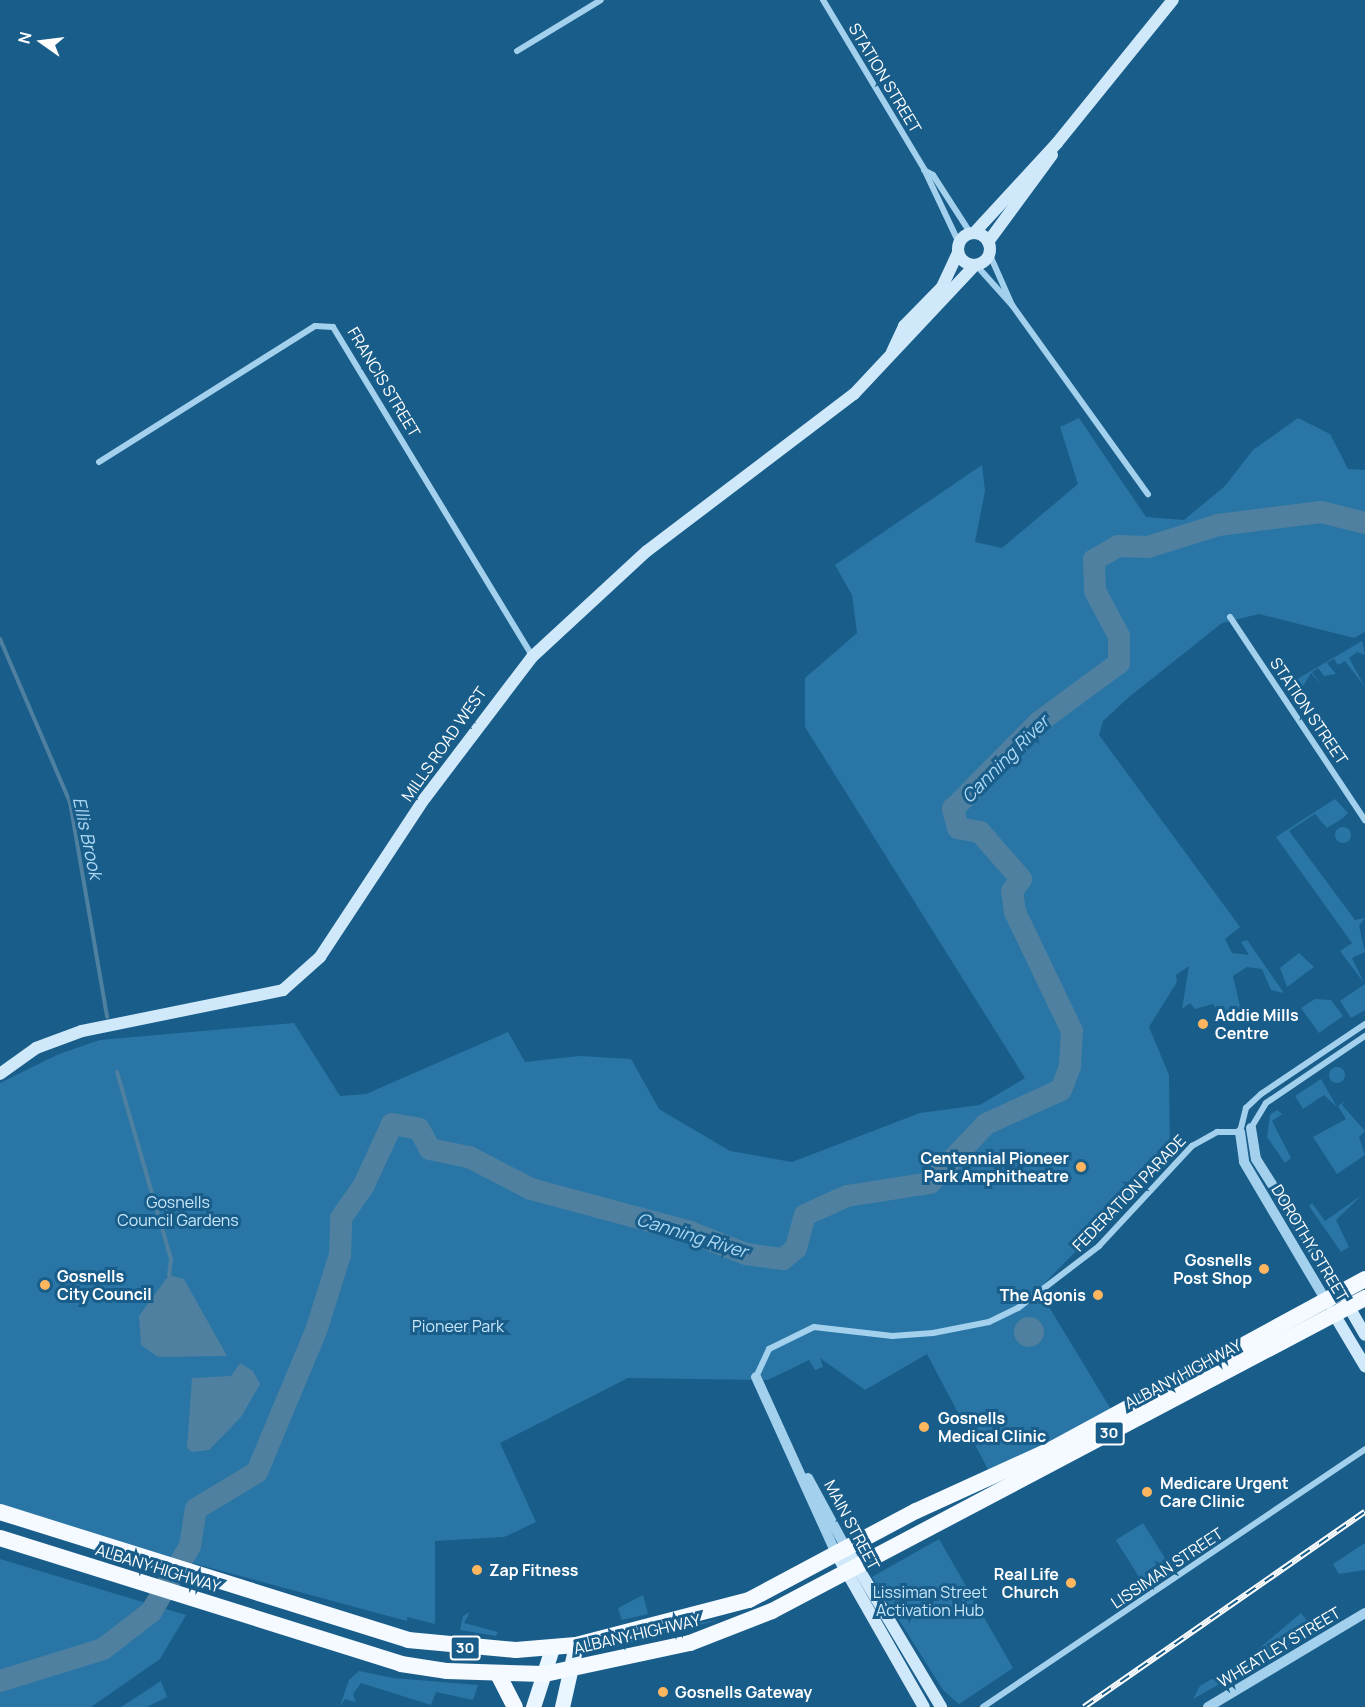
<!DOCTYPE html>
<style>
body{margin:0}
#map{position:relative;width:1365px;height:1707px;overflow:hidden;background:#195d8a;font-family:Manrope,sans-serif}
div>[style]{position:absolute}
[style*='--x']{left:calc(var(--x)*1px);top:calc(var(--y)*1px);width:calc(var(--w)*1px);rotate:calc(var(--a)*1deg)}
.green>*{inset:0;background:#2976a6;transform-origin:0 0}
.round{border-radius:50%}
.water>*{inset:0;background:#4f80a0}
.stream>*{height:4px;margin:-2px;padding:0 2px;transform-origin:2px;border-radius:2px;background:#4f80a0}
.river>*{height:22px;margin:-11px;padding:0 11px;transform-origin:11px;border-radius:11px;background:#4f80a0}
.minor>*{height:6px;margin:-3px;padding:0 3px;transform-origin:3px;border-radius:3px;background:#a3d1ed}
.tertiary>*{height:10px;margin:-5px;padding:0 5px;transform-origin:5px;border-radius:5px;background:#a3d1ed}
.secondary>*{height:12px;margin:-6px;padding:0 6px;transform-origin:6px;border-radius:6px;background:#d0e9fa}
.secondary>.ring{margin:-6px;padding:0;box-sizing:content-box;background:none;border:12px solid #d0e9fa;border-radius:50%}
.primary>*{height:15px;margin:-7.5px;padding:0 7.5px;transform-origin:7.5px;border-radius:7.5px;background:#e9f5ff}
.trunk>*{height:16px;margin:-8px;padding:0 8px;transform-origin:8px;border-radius:8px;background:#f4faff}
.rail>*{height:6px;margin-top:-3px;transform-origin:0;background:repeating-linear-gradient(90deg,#195d8a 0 11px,#fff 0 22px);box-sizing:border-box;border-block:2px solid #fff}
.dots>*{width:16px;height:16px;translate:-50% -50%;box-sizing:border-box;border:3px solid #195d8a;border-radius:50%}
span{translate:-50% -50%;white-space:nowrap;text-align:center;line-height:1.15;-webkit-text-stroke:6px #195d8a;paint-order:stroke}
.shield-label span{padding:2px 4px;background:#195d8a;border:2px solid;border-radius:4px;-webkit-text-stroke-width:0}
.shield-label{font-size:15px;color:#fff;font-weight:700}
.street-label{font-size:16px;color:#fff}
.poi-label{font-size:16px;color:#fff;font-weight:700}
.left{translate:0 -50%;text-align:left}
.right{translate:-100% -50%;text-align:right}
.park-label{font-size:16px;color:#c8e7fa}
.water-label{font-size:18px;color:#aedaf5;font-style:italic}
.north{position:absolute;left:12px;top:12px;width:60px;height:60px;-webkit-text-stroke:4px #195d8a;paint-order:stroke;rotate:284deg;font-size:16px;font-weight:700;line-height:24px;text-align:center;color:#fff}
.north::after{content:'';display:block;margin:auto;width:21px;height:27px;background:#fff;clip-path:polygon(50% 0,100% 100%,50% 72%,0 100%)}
</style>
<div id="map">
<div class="green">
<div style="clip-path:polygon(1079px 418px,1146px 517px,1184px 520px,1225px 486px,1253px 450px,1298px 418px,1330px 434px,1348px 469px,1365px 470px,1365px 632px,1354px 638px,1259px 614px,1222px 623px,1129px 697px,1103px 721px,1099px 735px,1240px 927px,1225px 939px,1232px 953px,1249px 955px,1241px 942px,1247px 940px,1284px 993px,1271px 990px,1262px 969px,1247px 967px,1233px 976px,1241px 1011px,1238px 1008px,1223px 1018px,1213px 1004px,1195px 1009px,1190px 1003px,1182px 1009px,1189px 966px,1176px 975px,1177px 982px,1149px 1027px,1169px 1075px,1170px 1153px,1095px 1241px,1076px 1251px,1043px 1285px,1046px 1302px,1115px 1416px,992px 1477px,927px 1354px,865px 1390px,820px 1358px,823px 1367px,815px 1370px,809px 1360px,768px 1380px,628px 1378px,500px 1443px,536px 1522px,504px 1537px,435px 1541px,435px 1624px,407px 1617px,407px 1621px,0 1511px,0 1083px,59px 1054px,100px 1040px,294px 1023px,340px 1096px,366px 1094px,508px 1032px,525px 1062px,580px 1056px,631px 1059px,659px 1109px,730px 1151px,792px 1162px,920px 1113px,980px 1105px,1025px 1078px,805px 727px,805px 678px,857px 633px,852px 595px,835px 565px,982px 465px,985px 491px,975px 542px,1002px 548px,1078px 484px,1060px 427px)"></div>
<div style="clip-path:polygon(1362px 641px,1365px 655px,1357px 652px,1349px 658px,1365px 687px,1345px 661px,1338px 665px,1334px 659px,1327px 663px,1336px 674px,1324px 676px,1318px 668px,1312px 672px,1321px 685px,1311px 673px,1300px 691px,1294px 681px)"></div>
<div style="clip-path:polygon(1335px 799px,1348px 813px,1343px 818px,1327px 828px,1315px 814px,1289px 831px,1355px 920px,1365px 918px,1359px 926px,1365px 952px,1352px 958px,1364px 983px,1340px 951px,1352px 943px,1276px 837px)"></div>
<div class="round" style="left:1335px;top:827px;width:16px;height:16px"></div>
<div style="clip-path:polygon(1299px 953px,1314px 967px,1287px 987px,1280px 968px)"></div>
<div style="clip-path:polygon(1365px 984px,1365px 1010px,1351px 1018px,1340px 1001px)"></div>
<div style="clip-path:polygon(1315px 999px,1331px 1000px,1343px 1016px,1319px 1033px,1301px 1008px)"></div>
<div class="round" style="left:1329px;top:1067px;width:16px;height:16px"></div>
<div style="clip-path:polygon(1321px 1079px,1337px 1107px,1324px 1095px,1303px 1109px,1295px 1096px)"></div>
<div style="clip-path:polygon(1345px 1101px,1342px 1105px,1365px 1131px,1359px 1137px,1365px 1155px,1337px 1174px,1313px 1137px,1346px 1119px,1338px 1106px)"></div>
<div style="clip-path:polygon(1277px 1110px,1282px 1114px,1272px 1121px,1291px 1158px,1285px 1163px,1267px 1137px,1270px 1115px)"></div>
<div style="clip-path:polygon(1362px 1195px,1336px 1220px,1349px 1247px,1341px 1252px,1309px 1206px,1312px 1203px,1325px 1221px)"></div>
<div style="left:1143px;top:1523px;width:49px;height:32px;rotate:58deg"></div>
<div style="clip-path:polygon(939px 1539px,1013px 1668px,959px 1704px,943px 1690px,872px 1577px)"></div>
<div style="clip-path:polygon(1365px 1543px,1365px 1570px,1339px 1574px,1333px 1564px)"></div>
<div style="clip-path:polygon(0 1559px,186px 1615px,160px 1659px,91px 1707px,0 1707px)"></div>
<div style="clip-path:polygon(643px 1595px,648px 1614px,622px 1620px,618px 1608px)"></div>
<div style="clip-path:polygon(470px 1612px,464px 1623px,498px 1632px,496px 1636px,460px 1630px,463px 1616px)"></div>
<div style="clip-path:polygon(1301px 1613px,1311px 1626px,1306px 1635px,1193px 1699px,1200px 1686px,1248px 1658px)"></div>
<div style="clip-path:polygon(718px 1620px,621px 1646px,603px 1647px,705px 1622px)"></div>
<div style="clip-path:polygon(359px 1671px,393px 1678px,478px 1685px,473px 1700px,436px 1692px,431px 1705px,361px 1683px,353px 1694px,356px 1702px,345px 1699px,340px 1706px,349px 1680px)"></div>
<div style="clip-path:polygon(161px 1681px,167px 1697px,147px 1707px,121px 1707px)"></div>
</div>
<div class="water">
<div style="clip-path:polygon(169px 1275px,184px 1279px,227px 1356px,158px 1357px,141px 1345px,139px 1316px)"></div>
<div class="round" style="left:1014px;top:1317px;width:30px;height:30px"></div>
<div style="clip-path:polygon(240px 1363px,253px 1371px,260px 1384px,241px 1417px,209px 1450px,192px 1452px,187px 1448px,192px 1378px,231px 1376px)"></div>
</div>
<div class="stream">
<div style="--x:0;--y:639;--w:177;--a:66.8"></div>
<div style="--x:70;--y:802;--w:218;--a:80.2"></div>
<div style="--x:117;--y:1072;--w:195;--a:73.9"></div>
<div style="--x:171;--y:1259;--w:16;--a:97"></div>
</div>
<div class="river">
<div style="--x:0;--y:1681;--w:108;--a:-17.3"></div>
<div style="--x:103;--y:1649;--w:61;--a:-37.6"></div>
<div style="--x:151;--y:1612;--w:77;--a:-59.4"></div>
<div style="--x:190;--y:1546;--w:37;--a:-81"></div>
<div style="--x:196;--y:1509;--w:71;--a:-31.2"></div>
<div style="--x:257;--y:1472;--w:153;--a:-67.3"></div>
<div style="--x:316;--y:1331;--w:80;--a:-72.5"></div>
<div style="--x:340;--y:1255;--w:37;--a:-88"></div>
<div style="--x:341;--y:1218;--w:38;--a:-55"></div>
<div style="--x:363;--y:1187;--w:69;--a:-65.3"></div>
<div style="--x:392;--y:1124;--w:27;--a:10"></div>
<div style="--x:419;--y:1129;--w:23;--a:61"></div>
<div style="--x:430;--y:1149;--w:40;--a:12"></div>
<div style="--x:469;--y:1157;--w:70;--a:27.3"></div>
<div style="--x:531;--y:1189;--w:165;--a:15.1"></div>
<div style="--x:690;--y:1232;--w:60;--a:21.4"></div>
<div style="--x:746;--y:1254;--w:37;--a:8"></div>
<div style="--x:783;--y:1259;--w:17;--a:-40"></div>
<div style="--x:796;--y:1248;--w:34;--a:-75"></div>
<div style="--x:805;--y:1215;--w:46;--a:-24.3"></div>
<div style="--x:847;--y:1196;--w:84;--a:-8.9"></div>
<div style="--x:930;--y:1183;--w:81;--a:-46.5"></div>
<div style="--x:986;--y:1124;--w:82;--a:-24.4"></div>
<div style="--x:1061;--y:1090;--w:26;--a:-69"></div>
<div style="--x:1070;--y:1066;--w:35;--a:-87"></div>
<div style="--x:1072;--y:1031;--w:132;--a:-115.6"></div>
<div style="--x:1015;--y:912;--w:21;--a:-98"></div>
<div style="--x:1012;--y:891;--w:15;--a:-53"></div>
<div style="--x:1021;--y:879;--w:62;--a:-131.1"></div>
<div style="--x:980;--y:832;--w:22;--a:-170"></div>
<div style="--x:958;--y:828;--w:20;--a:-105"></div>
<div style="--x:953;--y:809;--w:122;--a:-45.3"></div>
<div style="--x:1039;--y:722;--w:99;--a:-36.4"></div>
<div style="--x:1119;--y:663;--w:27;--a:-90"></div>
<div style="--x:1119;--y:636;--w:51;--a:-118.1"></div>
<div style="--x:1095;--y:591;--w:31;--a:-92"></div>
<div style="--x:1094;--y:560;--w:28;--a:-30"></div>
<div style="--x:1118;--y:546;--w:30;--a:2"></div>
<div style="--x:1148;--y:547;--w:73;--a:-17.4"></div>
<div style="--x:1218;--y:525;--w:104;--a:-7.2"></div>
<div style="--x:1321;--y:512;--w:45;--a:14"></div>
</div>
<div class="minor">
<div style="--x:823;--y:0;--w:197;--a:59.1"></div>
<div style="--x:924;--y:169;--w:82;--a:64.7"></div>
<div style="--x:517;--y:51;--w:98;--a:-31.3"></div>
<div style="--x:924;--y:170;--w:10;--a:29"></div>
<div style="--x:933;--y:175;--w:70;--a:57.2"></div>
<div style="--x:989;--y:253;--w:57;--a:66.1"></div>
<div style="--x:976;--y:265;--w:54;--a:48"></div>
<div style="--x:1012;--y:305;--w:233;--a:54.3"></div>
<div style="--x:99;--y:462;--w:255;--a:-32.2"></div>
<div style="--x:315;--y:326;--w:18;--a:3"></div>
<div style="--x:333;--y:327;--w:385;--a:58.8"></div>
<div style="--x:1230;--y:617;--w:244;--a:56.4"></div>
<div style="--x:1251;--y:1128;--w:29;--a:-59"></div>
<div style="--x:1266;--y:1103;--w:120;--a:-34.1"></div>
<div style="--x:756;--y:1377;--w:31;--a:-65"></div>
<div style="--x:769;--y:1349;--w:50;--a:-26.1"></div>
<div style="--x:814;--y:1327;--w:79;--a:6.6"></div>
<div style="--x:892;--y:1336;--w:41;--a:-4.2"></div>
<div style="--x:933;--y:1333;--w:57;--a:-11.1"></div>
<div style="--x:989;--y:1322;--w:32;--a:-26"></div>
<div style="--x:1018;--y:1308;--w:102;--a:-37.4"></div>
<div style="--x:1099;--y:1246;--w:137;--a:-47.1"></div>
<div style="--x:1192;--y:1146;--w:29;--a:-29"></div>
<div style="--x:1217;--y:1132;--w:23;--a:0"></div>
<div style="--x:1240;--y:1132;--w:25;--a:-76"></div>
<div style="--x:1246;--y:1108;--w:21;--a:-43"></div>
<div style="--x:1261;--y:1094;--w:125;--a:-33.9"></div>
<div style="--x:983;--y:1707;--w:461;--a:-34"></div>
</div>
<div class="tertiary">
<div style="--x:1251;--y:1128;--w:31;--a:81"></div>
<div style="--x:1256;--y:1159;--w:163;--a:57.8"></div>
<div style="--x:1240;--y:1132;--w:30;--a:82"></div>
<div style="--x:1244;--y:1162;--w:165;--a:59.4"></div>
<div style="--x:756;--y:1377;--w:193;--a:65.6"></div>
<div style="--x:808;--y:1478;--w:80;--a:61.5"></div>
<div style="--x:1208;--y:1707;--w:183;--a:-30.9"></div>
</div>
<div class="secondary">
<div style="--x:974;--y:233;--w:122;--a:-47.3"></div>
<div style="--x:1057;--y:143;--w:184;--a:-51"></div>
<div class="ring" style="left:958px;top:233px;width:20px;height:20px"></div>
<div style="--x:988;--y:242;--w:108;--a:-53.7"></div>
<div style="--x:892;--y:352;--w:29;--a:-65"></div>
<div style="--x:904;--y:326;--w:54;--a:-45.7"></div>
<div style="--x:942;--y:287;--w:38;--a:-65"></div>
<div style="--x:0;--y:1074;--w:44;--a:-35.8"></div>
<div style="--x:36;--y:1048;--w:49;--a:-20.3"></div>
<div style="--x:82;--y:1031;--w:205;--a:-11.5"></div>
<div style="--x:283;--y:990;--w:50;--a:-41.7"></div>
<div style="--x:320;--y:957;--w:191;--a:-56.6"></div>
<div style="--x:425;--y:798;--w:177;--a:-52.8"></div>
<div style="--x:532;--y:657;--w:156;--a:-42.7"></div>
<div style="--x:647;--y:551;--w:260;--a:-37.2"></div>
<div style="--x:854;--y:394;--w:177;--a:-46.8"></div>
<div style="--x:1349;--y:1307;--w:32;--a:60"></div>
<div style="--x:1334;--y:1314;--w:61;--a:59.2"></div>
<div style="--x:846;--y:1548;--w:185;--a:59.1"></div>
<div style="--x:836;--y:1553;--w:177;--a:60.3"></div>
</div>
<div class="primary">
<div style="--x:533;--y:1707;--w:62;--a:-72.1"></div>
<div style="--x:562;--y:1707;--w:64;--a:-77.3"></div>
</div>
<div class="trunk">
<div style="--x:0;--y:1512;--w:428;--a:17.4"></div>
<div style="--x:408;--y:1640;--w:108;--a:5.3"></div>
<div style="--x:516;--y:1650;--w:60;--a:-4.8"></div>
<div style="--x:576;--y:1645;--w:179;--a:-14.6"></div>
<div style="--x:749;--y:1600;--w:189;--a:-28.1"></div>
<div style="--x:916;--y:1511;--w:152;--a:-24.5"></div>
<div style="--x:1054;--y:1448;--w:354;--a:-28.5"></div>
<div style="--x:0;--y:1538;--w:420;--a:17.4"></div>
<div style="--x:401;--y:1664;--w:47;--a:8.7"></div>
<div style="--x:447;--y:1671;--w:98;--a:1.8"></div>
<div style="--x:545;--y:1674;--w:148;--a:-12.1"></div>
<div style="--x:690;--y:1643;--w:88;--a:-21.3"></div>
<div style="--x:772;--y:1611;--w:671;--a:-27.83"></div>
<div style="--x:498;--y:1674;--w:37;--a:63"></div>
</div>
<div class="rail">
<div style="--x:1084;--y:1707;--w:342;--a:-34.8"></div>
</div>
<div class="dots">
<div style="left:1203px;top:1024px;background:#ffb65f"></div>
<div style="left:1081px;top:1167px;background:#ffb65f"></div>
<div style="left:1264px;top:1269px;background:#ffb65f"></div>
<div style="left:45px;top:1285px;background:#ffb65f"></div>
<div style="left:1098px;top:1295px;background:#ffb65f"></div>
<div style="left:924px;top:1427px;background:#ffb65f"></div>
<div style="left:1147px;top:1492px;background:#ffb65f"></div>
<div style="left:477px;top:1570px;background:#ffb65f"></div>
<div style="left:1071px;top:1583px;background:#ffb65f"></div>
<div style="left:663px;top:1692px;background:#ffb65f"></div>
</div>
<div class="shield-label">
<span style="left:1109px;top:1433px">30</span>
<span style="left:465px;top:1648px">30</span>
</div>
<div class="street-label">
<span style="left:885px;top:78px;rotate:59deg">STATION STREET</span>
<span style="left:384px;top:382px;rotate:59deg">FRANCIS STREET</span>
<span style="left:1309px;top:711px;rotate:56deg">STATION STREET</span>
<span style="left:444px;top:744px;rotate:-55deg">MILLS ROAD WEST</span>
<span style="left:1129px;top:1193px;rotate:-46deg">FEDERATION PARADE</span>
<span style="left:1310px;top:1243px;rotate:59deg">DOROTHY STREET</span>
<span style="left:1183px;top:1374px;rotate:-28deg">ALBANY HIGHWAY</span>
<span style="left:852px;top:1525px;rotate:62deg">MAIN STREET</span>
<span style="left:158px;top:1568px;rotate:17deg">ALBANY HIGHWAY</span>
<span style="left:1167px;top:1568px;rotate:-34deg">LISSIMAN STREET</span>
<span style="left:637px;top:1634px;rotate:-13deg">ALBANY HIGHWAY</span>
<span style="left:1279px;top:1647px;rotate:-31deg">WHEATLEY STREET</span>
</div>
<div class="poi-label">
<span class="left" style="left:1215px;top:1024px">Addie Mills<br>Centre</span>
<span class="right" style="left:1069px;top:1167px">Centennial Pioneer<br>Park Amphitheatre</span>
<span class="right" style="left:1252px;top:1269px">Gosnells<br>Post Shop</span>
<span class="left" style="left:57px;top:1285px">Gosnells<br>City Council</span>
<span class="right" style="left:1086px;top:1295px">The Agonis</span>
<span class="left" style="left:938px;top:1427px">Gosnells<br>Medical Clinic</span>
<span class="left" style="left:1160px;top:1492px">Medicare Urgent<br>Care Clinic</span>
<span class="left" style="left:489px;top:1570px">Zap Fitness</span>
<span class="right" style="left:1059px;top:1583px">Real Life<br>Church</span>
<span class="left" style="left:675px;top:1692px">Gosnells Gateway</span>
</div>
<div class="park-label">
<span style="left:178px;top:1211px">Gosnells<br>Council Gardens</span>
<span style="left:458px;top:1326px">Pioneer Park</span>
<span style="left:930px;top:1601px">Lissiman Street<br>Activation Hub</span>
</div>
<div class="water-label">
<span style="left:1005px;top:759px;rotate:-45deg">Canning River</span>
<span style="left:88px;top:838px;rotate:78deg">Ellis Brook</span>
<span style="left:692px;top:1235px;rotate:17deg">Canning River</span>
</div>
<div class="north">N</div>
</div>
